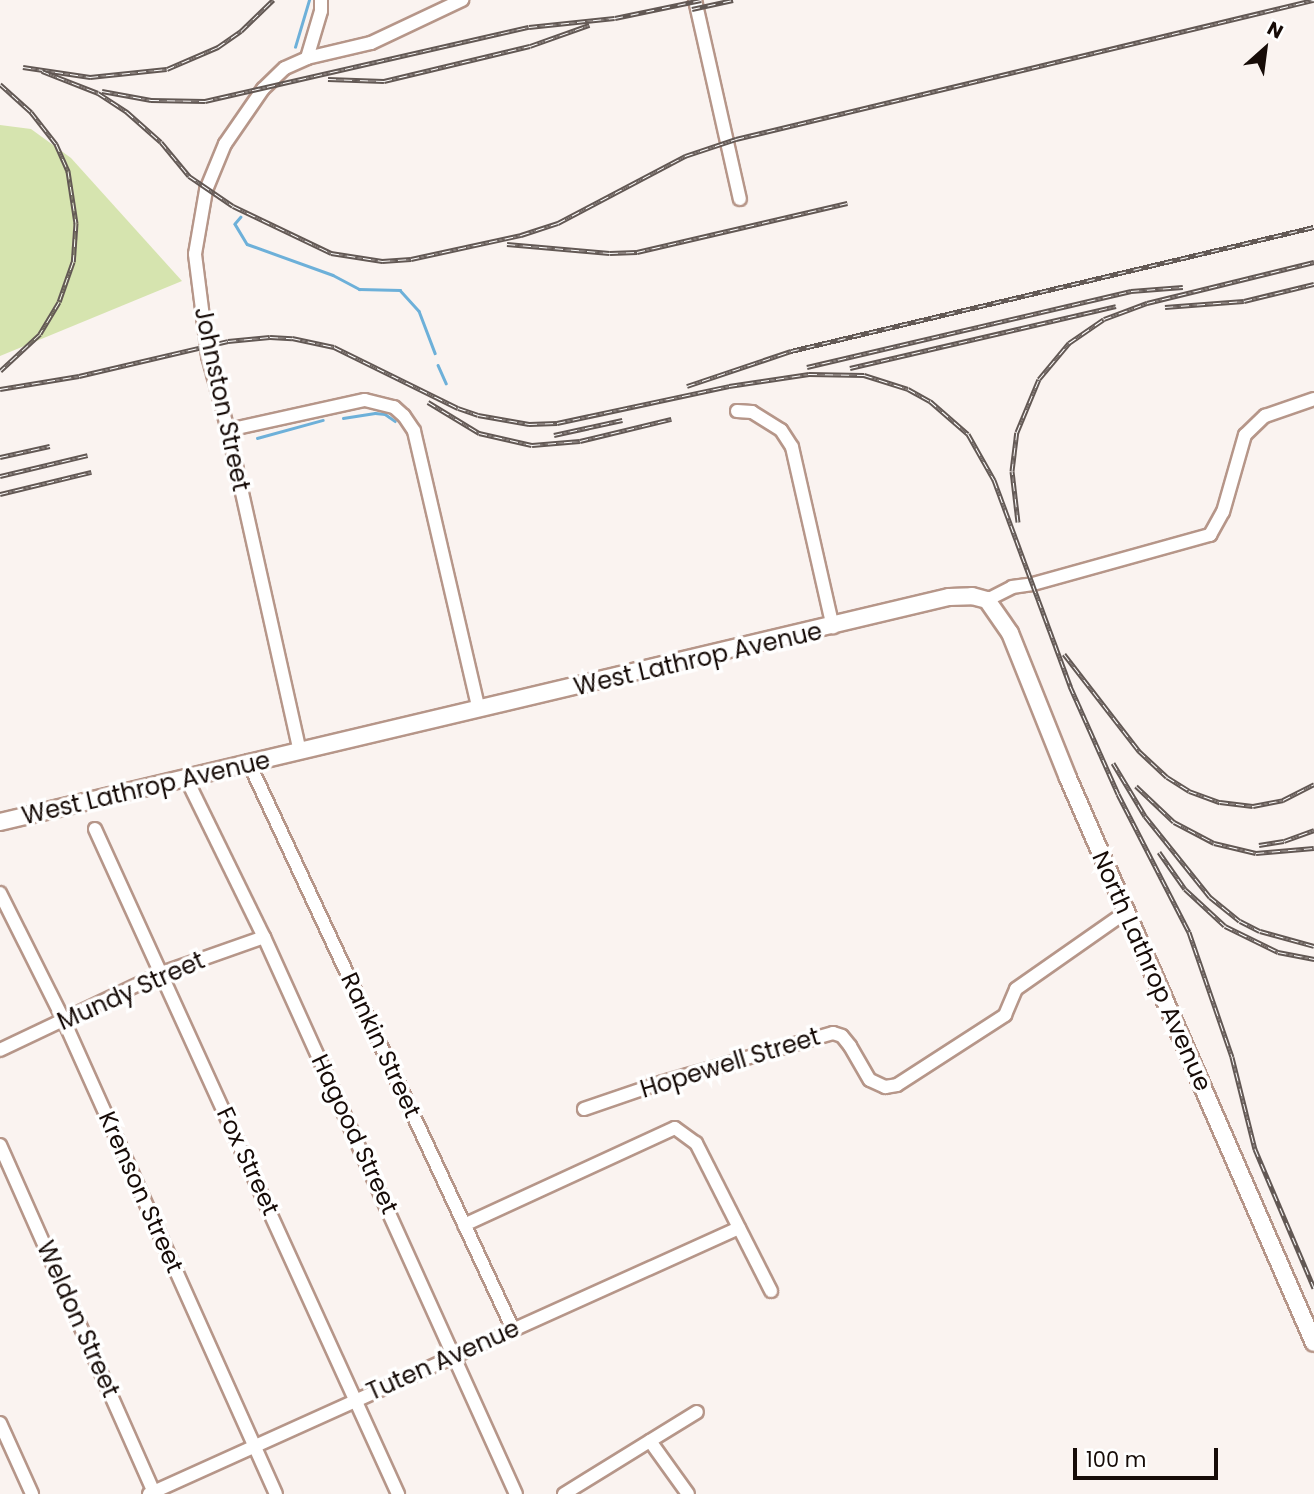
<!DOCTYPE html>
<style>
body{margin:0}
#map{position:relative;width:1314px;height:1494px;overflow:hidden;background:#faf3f0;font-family:Poppins,sans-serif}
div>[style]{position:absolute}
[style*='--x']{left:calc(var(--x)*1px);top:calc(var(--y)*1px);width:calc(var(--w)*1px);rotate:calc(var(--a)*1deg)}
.green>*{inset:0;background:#d6e4af}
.stream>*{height:2.5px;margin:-1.25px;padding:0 1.25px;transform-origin:1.25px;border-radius:1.25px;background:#6db0d9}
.roads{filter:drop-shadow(2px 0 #b69689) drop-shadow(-2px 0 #b69689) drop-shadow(0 2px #b69689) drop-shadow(0 -2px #b69689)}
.street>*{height:12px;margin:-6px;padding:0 6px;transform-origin:6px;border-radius:6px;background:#fff}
.secondary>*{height:16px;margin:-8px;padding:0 8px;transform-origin:8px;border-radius:8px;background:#fff}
.rail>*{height:5px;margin-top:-2.5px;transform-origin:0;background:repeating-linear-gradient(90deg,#fff 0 8px,#625854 0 16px);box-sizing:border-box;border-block:2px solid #625854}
span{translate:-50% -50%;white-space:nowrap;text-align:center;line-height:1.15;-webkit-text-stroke:7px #fff;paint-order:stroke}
.street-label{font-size:24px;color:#160b07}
.north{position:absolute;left:1230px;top:14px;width:70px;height:70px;-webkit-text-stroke:5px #fff;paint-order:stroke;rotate:28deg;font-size:19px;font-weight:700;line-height:28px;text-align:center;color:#160b07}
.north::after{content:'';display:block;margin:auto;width:24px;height:32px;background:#160b07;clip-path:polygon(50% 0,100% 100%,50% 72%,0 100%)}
.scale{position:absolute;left:1073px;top:1448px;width:145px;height:32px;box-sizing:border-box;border:4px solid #160b07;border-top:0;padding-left:9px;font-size:21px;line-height:24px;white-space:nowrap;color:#160b07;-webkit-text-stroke:5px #fff;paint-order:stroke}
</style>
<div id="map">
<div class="green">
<div style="clip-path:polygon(0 125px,31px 129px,71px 158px,182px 281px,0 356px)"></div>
</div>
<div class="stream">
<div style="--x:295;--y:47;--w:49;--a:-73.4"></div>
<div style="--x:241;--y:217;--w:9;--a:131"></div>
<div style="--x:235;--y:224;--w:23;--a:59"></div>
<div style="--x:247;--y:244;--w:91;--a:19.8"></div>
<div style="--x:333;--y:275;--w:30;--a:28"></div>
<div style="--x:359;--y:289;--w:41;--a:1.4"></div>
<div style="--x:400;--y:290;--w:28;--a:48"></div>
<div style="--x:419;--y:311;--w:45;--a:69.1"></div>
<div style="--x:438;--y:365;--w:20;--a:66"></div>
<div style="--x:343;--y:418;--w:32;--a:-9"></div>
<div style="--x:375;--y:413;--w:10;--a:6"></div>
<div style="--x:385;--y:414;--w:12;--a:35"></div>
<div style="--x:257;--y:438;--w:68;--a:-15.3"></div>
</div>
<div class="roads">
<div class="street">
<div style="--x:695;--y:0;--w:204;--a:77.3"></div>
<div style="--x:307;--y:58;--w:66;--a:-13.2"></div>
<div style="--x:371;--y:43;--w:101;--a:-25.3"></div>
<div style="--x:737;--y:411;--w:15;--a:4"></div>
<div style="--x:752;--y:412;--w:34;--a:32"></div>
<div style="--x:781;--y:430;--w:20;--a:57"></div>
<div style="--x:792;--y:447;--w:185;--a:77.2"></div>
<div style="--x:228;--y:430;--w:140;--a:-12.4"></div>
<div style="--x:365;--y:400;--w:30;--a:14"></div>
<div style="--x:394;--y:407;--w:13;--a:42"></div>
<div style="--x:404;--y:416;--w:18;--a:56"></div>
<div style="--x:414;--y:431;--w:286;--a:76.9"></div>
<div style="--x:987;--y:600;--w:28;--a:-27"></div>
<div style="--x:1012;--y:587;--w:21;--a:-8"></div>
<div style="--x:1033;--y:584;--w:184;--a:-15.5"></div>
<div style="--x:1210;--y:535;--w:26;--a:-61"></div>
<div style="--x:1223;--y:512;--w:80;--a:-74.1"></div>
<div style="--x:1245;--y:435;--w:28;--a:-44"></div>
<div style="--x:1265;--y:416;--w:52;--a:-19.1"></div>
<div style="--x:300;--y:752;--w:330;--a:-102.6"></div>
<div style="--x:228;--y:430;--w:77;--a:-105.1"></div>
<div style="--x:208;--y:356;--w:103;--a:-97.3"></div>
<div style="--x:195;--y:254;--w:65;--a:-80.2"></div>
<div style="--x:206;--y:190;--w:50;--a:-67.6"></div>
<div style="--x:225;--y:144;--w:67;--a:-55.4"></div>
<div style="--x:263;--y:89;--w:30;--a:-44"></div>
<div style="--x:285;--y:68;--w:24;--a:-24"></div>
<div style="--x:307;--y:58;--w:49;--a:-73.4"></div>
<div style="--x:321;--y:11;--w:11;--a:-90"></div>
<div style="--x:248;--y:761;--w:627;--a:64.99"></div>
<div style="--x:186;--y:778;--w:177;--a:63.9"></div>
<div style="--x:264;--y:937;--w:611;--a:65.66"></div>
<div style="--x:95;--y:829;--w:731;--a:65.5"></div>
<div style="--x:0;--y:893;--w:143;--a:63.4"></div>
<div style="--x:64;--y:1021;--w:518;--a:65.86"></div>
<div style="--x:0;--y:1050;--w:179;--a:-25.4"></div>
<div style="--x:162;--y:973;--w:108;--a:-19.4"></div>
<div style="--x:584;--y:1109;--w:83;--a:-18.9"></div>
<div style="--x:663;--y:1082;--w:177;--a:-16.1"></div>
<div style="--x:833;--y:1033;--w:9;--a:18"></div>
<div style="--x:842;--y:1036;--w:13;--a:51"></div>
<div style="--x:850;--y:1046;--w:39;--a:60"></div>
<div style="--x:870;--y:1080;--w:17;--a:25"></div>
<div style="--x:885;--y:1087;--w:12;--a:-9"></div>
<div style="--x:897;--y:1085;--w:129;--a:-32.9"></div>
<div style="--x:1005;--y:1015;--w:28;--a:-67"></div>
<div style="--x:1016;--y:989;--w:134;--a:-35"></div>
<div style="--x:0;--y:1145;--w:382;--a:66.1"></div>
<div style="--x:464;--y:1225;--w:232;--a:-24.7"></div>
<div style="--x:675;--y:1128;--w:26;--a:36"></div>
<div style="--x:696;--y:1143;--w:166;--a:63.1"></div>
<div style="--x:0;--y:1423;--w:78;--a:65.7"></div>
<div style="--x:650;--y:1441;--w:65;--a:54.4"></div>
<div style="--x:149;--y:1494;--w:647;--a:-24.27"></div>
<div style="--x:564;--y:1494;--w:156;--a:-31.7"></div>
</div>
<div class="secondary">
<div style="--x:0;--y:822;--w:975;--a:-13.34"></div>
<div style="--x:949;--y:597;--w:23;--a:-2"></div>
<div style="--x:972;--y:596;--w:16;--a:15"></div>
<div style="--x:987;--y:600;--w:40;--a:55.1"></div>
<div style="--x:1010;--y:633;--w:156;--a:68.2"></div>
<div style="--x:1068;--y:778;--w:616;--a:66.47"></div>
</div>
</div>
<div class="rail">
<div style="--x:692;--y:9;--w:42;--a:-12.4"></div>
<div style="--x:23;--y:67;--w:68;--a:8.5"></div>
<div style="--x:90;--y:77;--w:77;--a:-5.9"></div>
<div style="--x:167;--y:69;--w:56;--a:-23.3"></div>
<div style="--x:218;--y:47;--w:28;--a:-35"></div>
<div style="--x:241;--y:31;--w:45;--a:-44.1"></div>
<div style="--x:42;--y:71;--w:60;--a:21.4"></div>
<div style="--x:98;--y:93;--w:35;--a:33"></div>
<div style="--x:127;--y:112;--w:45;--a:41.4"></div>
<div style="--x:161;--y:142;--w:44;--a:50.5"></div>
<div style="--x:189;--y:176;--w:53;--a:34.3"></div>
<div style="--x:233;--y:206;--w:109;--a:25.6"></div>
<div style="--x:331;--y:253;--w:52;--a:8.9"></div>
<div style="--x:382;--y:261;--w:29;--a:-4"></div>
<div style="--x:411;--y:259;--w:113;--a:-12.3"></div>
<div style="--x:521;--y:235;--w:39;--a:-18"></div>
<div style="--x:558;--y:223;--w:144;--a:-27.8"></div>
<div style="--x:685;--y:156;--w:54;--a:-18.4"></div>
<div style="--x:736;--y:139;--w:594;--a:-13.54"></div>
<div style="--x:328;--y:79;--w:56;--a:2"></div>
<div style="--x:384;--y:81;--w:150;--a:-13.5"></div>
<div style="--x:530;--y:46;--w:63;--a:-19.6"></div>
<div style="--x:0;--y:84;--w:42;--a:42.1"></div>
<div style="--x:31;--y:112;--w:41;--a:52"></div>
<div style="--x:56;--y:144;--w:30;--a:66"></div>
<div style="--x:68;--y:171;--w:53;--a:81.3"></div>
<div style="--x:76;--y:223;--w:39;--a:94"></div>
<div style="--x:73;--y:262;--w:42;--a:109.3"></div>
<div style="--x:59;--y:302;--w:37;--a:121"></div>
<div style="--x:40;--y:334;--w:54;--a:137.2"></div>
<div style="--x:102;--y:91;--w:50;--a:10.4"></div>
<div style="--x:151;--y:100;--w:54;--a:1.1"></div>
<div style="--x:205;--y:101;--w:332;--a:-12.9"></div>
<div style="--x:529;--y:27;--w:86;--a:-6"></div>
<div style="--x:615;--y:18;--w:88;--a:-11.8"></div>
<div style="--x:507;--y:244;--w:103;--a:5"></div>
<div style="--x:610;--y:253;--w:27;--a:-2"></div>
<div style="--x:637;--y:252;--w:216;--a:-13.1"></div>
<div style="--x:1165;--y:307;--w:79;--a:-4.3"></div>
<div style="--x:1244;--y:301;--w:72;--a:-13.7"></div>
<div style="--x:807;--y:367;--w:333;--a:-13.2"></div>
<div style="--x:1131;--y:291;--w:52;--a:-4.4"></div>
<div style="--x:850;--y:368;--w:273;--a:-13.1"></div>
<div style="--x:687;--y:386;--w:110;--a:-18.6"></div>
<div style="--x:791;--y:351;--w:537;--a:-13.34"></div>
<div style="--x:0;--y:389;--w:80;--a:-9.3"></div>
<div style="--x:79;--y:376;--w:153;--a:-13.2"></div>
<div style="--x:228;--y:341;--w:42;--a:-5.4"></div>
<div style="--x:270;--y:337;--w:22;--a:3"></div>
<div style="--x:292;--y:338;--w:43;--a:12.1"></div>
<div style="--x:334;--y:347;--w:138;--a:26.2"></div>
<div style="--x:458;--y:408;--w:21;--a:19"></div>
<div style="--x:478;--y:415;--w:52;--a:10"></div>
<div style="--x:529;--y:424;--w:28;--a:-2"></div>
<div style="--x:557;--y:423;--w:176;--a:-12.1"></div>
<div style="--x:729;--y:386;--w:81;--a:-8.5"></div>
<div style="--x:809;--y:374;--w:55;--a:1"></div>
<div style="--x:864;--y:375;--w:46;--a:17.7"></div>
<div style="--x:908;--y:389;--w:25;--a:29"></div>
<div style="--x:930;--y:401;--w:50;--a:41"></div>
<div style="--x:968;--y:434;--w:53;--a:60.5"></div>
<div style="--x:994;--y:480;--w:220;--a:69.7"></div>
<div style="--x:1070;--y:686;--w:118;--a:66"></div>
<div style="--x:1118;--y:794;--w:155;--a:62.8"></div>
<div style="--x:1189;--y:932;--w:132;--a:71"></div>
<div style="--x:1232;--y:1057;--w:95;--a:76"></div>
<div style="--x:1255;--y:1149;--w:151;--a:67"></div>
<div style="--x:428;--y:402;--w:60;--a:31.3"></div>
<div style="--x:479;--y:433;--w:54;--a:12.8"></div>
<div style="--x:532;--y:445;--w:48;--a:-4.8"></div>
<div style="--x:580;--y:441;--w:94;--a:-13.6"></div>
<div style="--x:554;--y:435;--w:70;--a:-12.4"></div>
<div style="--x:0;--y:457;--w:51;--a:-12.4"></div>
<div style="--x:0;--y:476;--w:90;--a:-13.4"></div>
<div style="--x:0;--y:494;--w:94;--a:-13.6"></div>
<div style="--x:1018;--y:522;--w:51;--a:-96.7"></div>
<div style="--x:1012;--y:471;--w:39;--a:-83"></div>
<div style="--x:1017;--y:432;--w:57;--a:-67.5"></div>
<div style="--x:1039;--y:379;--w:47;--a:-50.2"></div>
<div style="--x:1069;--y:343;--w:42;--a:-34.4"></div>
<div style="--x:1104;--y:319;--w:46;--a:-20.4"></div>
<div style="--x:1147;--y:303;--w:172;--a:-13.8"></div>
<div style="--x:1064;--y:654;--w:123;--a:52.3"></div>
<div style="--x:1139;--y:751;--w:38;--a:43"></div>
<div style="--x:1167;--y:777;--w:26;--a:32"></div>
<div style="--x:1189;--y:791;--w:33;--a:20"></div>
<div style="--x:1220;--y:802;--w:33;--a:7"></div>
<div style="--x:1253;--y:806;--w:31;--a:-11"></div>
<div style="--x:1283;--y:800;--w:35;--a:-27"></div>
<div style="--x:1113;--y:763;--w:62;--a:58.9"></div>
<div style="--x:1145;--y:816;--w:104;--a:51.3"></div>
<div style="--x:1210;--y:897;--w:38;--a:39"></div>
<div style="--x:1240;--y:921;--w:22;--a:27"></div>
<div style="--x:1260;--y:931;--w:56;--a:15.5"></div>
<div style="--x:1136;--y:786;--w:52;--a:43.5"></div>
<div style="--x:1174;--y:822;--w:45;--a:27.7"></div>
<div style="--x:1214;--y:843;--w:43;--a:13.4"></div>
<div style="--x:1256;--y:853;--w:58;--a:-4.9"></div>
<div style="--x:1259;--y:845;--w:25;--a:-9"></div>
<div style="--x:1284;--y:841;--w:32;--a:-20"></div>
<div style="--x:1159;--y:852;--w:45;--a:54.9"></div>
<div style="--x:1185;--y:889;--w:54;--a:42.8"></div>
<div style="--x:1225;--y:926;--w:59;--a:26.1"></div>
<div style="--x:1278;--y:952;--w:37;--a:11"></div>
</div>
<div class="street-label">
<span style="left:222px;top:399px;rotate:78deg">Johnston Street</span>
<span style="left:698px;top:659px;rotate:-13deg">West Lathrop Avenue</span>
<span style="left:146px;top:788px;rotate:-13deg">West Lathrop Avenue</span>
<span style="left:1152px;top:971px;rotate:66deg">North Lathrop Avenue</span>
<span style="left:131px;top:991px;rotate:-24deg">Mundy Street</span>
<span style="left:381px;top:1045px;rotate:65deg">Rankin Street</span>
<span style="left:730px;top:1063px;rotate:-17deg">Hopewell Street</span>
<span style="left:355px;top:1134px;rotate:65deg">Hagood Street</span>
<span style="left:248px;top:1161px;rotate:65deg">Fox Street</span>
<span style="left:141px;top:1192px;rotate:66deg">Krenson Street</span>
<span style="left:78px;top:1319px;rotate:66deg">Weldon Street</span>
<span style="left:443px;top:1360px;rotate:-24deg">Tuten Avenue</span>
</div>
<div class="north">N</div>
<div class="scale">100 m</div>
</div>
